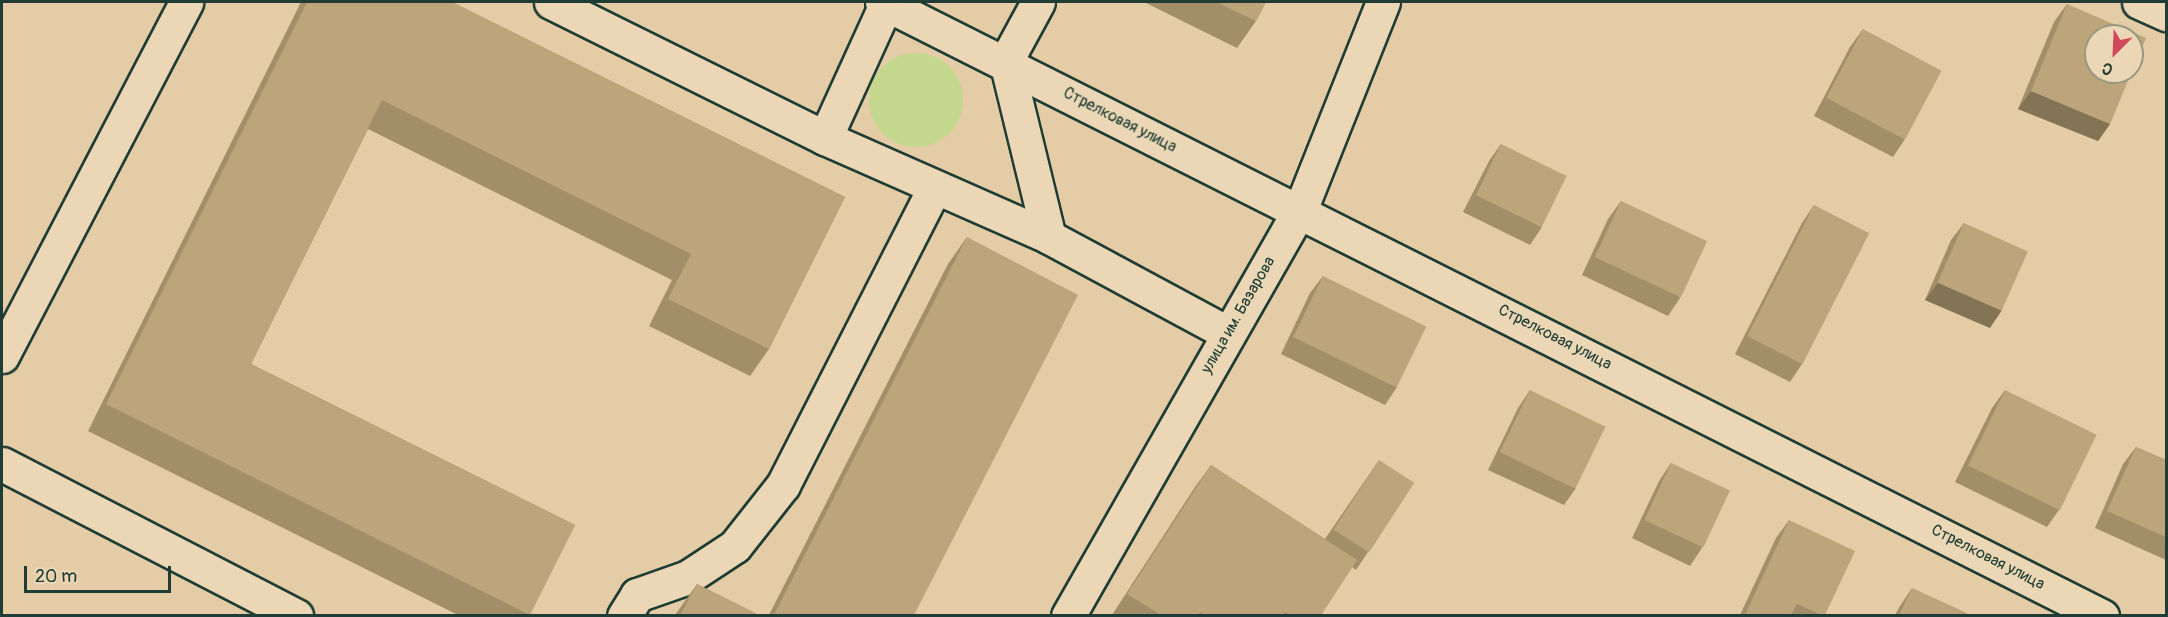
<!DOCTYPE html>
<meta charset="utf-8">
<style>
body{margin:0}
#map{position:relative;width:2168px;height:617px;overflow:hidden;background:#e3cca6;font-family:Pangolin,sans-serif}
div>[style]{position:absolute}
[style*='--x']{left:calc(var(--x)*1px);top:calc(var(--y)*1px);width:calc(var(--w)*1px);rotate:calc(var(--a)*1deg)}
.green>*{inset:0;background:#c4d88d}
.round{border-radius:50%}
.roads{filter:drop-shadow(2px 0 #1f3d34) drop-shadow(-2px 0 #1f3d34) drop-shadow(0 2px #1f3d34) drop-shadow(0 -2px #1f3d34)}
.minor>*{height:33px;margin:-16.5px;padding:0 16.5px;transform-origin:16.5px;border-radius:16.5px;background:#ebd7b5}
.wall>*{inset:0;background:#a38e6a}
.shaded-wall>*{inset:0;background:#847456}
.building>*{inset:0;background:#bda57b;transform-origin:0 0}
span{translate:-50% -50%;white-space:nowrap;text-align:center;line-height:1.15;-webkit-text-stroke:4.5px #ebd7b5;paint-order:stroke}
.street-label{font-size:16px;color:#1f3d34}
.frame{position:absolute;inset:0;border:3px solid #1f3d34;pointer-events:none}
.north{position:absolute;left:2084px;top:24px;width:60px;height:60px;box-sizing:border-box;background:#ebd7b5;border:2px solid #999981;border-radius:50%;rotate:204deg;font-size:16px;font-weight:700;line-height:24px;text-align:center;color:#1f3d34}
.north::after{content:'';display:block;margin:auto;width:21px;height:27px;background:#d1495b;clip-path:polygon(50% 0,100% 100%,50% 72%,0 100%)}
.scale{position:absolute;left:24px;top:566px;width:147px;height:27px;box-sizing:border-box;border:3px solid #1f3d34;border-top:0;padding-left:8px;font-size:18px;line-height:21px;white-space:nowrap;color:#1f3d34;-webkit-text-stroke:4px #ebd7b5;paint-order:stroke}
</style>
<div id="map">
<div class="green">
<div class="round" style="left:869px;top:53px;width:94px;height:94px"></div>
</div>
<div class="roads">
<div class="minor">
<div style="--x:551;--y:2;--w:306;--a:26.4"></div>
<div style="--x:825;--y:138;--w:245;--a:23.8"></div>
<div style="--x:1049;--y:237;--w:202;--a:28.3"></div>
<div style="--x:882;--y:2;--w:1366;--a:26.72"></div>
<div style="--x:1038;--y:2;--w:67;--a:118.5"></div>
<div style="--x:1006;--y:61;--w:181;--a:76.3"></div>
<div style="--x:2139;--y:2;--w:30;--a:24"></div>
<div style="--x:825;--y:138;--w:147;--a:-65.5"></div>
<div style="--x:2;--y:356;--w:399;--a:-62.5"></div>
<div style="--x:2;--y:464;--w:331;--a:27.3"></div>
<div style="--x:624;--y:616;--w:25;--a:-58"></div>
<div style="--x:637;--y:595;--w:54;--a:-19.4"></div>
<div style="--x:688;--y:577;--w:56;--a:-33.4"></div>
<div style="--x:735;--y:546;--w:78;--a:-51.8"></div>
<div style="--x:783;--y:485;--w:332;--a:-63"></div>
<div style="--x:1068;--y:616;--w:470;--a:-60.3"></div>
<div style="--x:1301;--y:208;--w:222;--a:-68.3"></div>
</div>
</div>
<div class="wall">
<div style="clip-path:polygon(301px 2px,452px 2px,845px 197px,769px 349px,750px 376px,649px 326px,672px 280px,368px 129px,251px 364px,575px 525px,529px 615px,458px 615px,88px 431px)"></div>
<div style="clip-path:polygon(1144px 2px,1266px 2px,1256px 21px,1237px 48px)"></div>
<div style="clip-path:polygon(2067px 4px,2110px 124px,2098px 141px,2018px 109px,2054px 22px)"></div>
<div style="clip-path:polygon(1863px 29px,1905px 139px,1893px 157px,1814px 116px,1850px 47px)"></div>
<div style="clip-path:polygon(1501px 144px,1542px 227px,1530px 245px,1463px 212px,1489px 161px)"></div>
<div style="clip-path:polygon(1621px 201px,1680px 298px,1668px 316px,1582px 275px,1608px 219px)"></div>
<div style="clip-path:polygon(1814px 205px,1802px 364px,1790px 382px,1735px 354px,1802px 223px)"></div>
<div style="clip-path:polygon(1964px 223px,1990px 328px,1925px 300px,1951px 240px)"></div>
<div style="clip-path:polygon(967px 237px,914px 615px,769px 615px,948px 264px)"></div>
<div style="clip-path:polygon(1323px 276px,1397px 387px,1385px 405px,1281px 354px,1310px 293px)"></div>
<div style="clip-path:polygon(1530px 390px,1576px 488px,1564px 505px,1488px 470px,1518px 408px)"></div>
<div style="clip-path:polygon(2005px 390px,2059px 510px,2047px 527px,1955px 482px,1992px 408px)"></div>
<div style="clip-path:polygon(2136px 447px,2166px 460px,2166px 560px,2095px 528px,2123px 464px)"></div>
<div style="clip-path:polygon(1379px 460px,1368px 552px,1356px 570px,1352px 567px,1321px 615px,1112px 615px,1195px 487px,1211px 465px,1325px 539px)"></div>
<div style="clip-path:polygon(1671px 463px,1702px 548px,1690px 566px,1632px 538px,1659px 481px)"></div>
<div style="clip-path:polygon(1789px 520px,1825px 615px,1740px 615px,1776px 538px)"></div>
<div style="clip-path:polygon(697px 584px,759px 615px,675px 615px)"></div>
<div style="clip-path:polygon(1912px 588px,1966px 615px,1895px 615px,1900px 606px)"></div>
</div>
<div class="shaded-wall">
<div style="clip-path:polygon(2031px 91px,2110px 124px,2098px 141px,2018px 109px)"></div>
<div style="clip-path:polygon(1938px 283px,2002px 310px,1990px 328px,1925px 300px)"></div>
</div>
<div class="building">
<div style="clip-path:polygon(307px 2px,452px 2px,845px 197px,769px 349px,668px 299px,691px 254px,382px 100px,251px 364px,575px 525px,530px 615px,106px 404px)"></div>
<div style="clip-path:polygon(1216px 2px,1266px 2px,1256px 21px)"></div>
<div style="clip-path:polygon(evenodd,2067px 4px,2146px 38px,2110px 124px,2031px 91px,2067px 4px,2096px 36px,2132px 36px,2132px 72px,2096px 72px,2096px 36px)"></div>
<div style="left:1863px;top:29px;width:89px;height:78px;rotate:28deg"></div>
<div style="left:1501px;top:144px;width:73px;height:57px;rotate:26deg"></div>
<div style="left:1621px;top:201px;width:95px;height:62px;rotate:25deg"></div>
<div style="left:1814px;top:205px;width:62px;height:147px;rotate:27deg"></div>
<div style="left:1964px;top:223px;width:70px;height:65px;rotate:24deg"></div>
<div style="clip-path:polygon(967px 237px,1078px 295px,914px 615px,774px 615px)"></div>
<div style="left:1323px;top:276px;width:115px;height:68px;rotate:26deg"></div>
<div style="left:1530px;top:390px;width:84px;height:69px;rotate:26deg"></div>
<div style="left:2005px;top:390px;width:102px;height:84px;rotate:26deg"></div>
<div style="clip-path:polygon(2136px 447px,2166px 460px,2166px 537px,2107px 511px)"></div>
<div style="left:1379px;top:460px;width:42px;height:83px;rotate:33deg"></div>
<div style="left:1671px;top:463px;width:65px;height:63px;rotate:25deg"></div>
<div style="clip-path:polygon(1211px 465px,1357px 560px,1321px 615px,1291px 615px,1285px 612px,1283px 615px,1205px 615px,1200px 612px,1198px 615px,1161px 615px,1127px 594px)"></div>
<div style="clip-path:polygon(1789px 520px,1855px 551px,1825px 615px,1821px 615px,1797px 604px,1791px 615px,1745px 615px)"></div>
<div style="clip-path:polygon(697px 584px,759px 615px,680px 615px)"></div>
<div style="clip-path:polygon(1912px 588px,1967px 613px,1966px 615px,1899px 615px)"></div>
</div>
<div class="street-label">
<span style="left:1120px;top:120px;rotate:27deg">Стрелковая улица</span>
<span style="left:1238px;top:315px;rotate:-60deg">улица им. Базарова</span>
<span style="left:1555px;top:337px;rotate:27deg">Стрелковая улица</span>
<span style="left:1988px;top:557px;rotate:27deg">Стрелковая улица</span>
</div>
<div class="frame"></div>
<div class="north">С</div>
<div class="scale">20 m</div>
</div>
